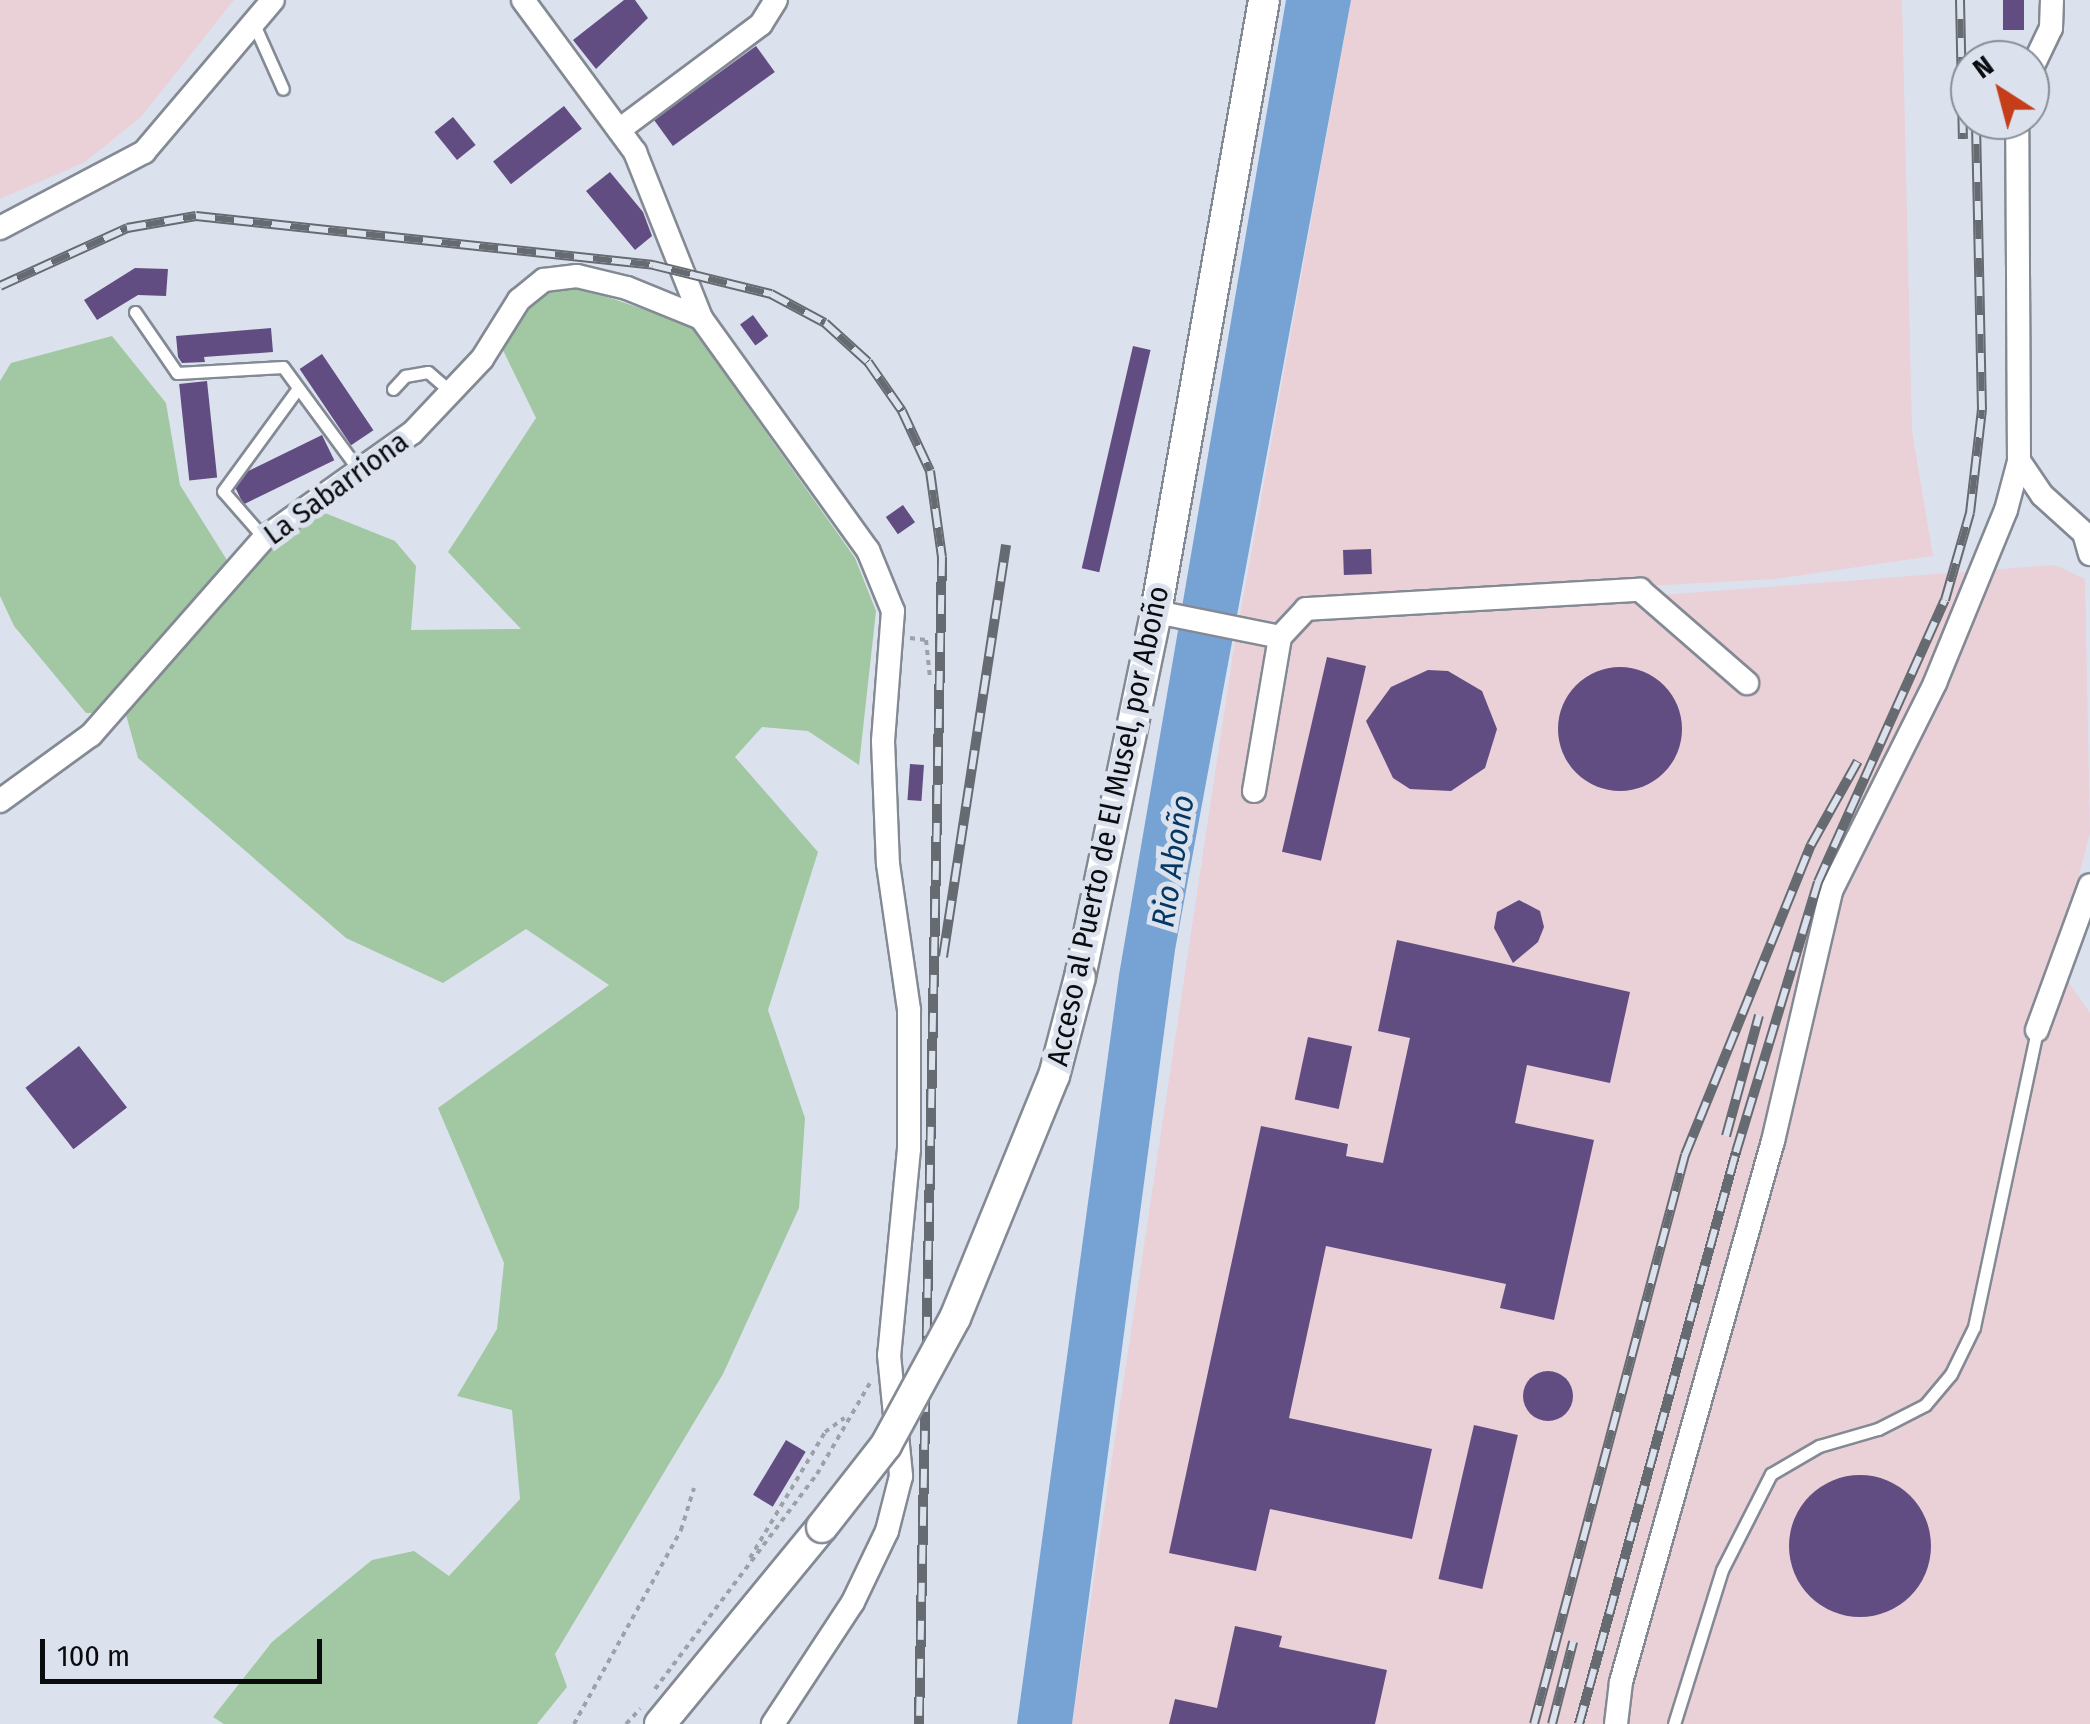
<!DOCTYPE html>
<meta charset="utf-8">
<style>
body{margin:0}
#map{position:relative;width:2090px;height:1724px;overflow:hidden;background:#dce2ed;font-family:"Fira Sans Condensed",sans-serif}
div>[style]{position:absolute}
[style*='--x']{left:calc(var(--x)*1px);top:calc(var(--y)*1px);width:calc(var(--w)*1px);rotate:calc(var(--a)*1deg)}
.industrial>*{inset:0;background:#ead0d7}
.green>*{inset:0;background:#a1c7a3}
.water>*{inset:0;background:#76a3d3}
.building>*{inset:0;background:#624d82;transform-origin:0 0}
.round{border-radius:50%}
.path>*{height:4px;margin-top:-2px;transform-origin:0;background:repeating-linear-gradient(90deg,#9ca1aa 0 5px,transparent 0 10px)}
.roads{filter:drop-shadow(2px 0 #848a94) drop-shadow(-2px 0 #848a94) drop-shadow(0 2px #848a94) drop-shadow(0 -2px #848a94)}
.lane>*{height:11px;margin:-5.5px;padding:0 5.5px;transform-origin:5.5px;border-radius:5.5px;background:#fff}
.street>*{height:22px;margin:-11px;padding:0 11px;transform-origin:11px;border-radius:11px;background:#fff}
.secondary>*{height:30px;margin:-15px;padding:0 15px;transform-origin:15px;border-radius:15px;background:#fff}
.rail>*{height:10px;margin-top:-5px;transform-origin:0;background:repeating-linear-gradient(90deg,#dce2ed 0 19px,#666a71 0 38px);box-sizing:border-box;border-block:2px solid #666a71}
.bridges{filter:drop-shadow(2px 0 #848a94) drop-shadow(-2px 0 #848a94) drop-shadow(0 2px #848a94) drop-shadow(0 -2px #848a94)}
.secondary-bridge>*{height:30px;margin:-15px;padding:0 15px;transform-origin:15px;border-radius:15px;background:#fff}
span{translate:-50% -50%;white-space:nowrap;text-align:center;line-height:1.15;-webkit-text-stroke:10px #dce2ed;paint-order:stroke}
.street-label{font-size:30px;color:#090b0f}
.water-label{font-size:32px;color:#043764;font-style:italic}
.north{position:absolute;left:1950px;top:40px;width:100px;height:100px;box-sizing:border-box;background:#dce2ed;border:2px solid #888c94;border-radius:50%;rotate:324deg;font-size:28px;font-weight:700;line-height:40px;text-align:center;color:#090b0f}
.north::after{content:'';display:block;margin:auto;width:35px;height:45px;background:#c63d19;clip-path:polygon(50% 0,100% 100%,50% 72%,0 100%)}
.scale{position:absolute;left:40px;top:1639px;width:282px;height:45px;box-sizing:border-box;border:5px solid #090b0f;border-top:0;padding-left:12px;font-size:30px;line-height:35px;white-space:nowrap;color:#090b0f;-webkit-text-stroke:8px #dce2ed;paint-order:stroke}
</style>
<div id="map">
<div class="industrial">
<div style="clip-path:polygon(0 0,234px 0,141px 117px,85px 162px,0 199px)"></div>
<div style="clip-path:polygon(1351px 0,1902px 0,1912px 431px,1933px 556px,1775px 579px,1350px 602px,1295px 623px,2055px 565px,2085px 579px,2090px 833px,2056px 964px,2090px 1013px,2090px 1724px,1072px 1724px,1233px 654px)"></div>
</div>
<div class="green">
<div style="clip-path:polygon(550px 286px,575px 286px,690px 325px,855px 558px,876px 611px,859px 765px,808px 731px,762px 727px,735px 757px,818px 852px,768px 1010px,805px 1118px,799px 1208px,723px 1374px,555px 1654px,567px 1687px,537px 1724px,224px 1724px,213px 1717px,272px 1642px,372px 1560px,414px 1551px,449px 1576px,520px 1499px,512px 1410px,457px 1396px,497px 1329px,504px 1263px,438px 1108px,609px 985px,526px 929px,443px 983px,346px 938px,138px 758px,125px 711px,271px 548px,325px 513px,395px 541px,416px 566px,411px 630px,521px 629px,448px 552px,536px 418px,501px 346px,525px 306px)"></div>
<div style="clip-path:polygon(112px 336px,166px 403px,180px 485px,230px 565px,99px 713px,86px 713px,14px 626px,0 596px,0 381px,11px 363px)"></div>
</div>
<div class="water">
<div style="clip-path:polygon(1286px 0,1351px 0,1175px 950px,1072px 1724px,1017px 1724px,1119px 975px)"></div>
</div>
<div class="building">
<div style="clip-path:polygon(624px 0,635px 0,648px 18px,596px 69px,573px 40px)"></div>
<div style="left:2003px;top:0;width:21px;height:30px"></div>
<div style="left:756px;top:46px;width:32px;height:126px;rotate:54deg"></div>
<div style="left:564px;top:106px;width:29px;height:90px;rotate:52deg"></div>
<div style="left:453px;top:117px;width:36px;height:24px;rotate:51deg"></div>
<div style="clip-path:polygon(610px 172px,643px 212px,652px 236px,635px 250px,586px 191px)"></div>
<div style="clip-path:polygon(135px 268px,168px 269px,166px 296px,138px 295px,97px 320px,84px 300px)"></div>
<div style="left:753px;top:315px;width:26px;height:16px;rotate:54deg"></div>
<div style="clip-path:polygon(271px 328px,273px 352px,204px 357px,205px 362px,182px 363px,178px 357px,176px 336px)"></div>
<div style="left:1133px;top:346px;width:18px;height:228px;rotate:13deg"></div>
<div style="left:322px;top:354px;width:92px;height:27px;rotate:56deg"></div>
<div style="left:207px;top:381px;width:97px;height:28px;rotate:84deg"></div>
<div style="left:322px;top:435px;width:28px;height:101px;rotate:64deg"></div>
<div style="left:903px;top:505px;width:21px;height:21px;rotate:55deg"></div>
<div style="left:1371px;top:549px;width:25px;height:28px;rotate:88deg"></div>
<div style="left:1327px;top:657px;width:40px;height:200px;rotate:13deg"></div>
<div class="round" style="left:1558px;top:667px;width:124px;height:124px"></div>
<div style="clip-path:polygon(1428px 670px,1448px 671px,1482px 691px,1497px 729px,1485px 768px,1451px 791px,1410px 789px,1393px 778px,1366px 721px,1391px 687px)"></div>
<div style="left:910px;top:764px;width:14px;height:36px;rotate:4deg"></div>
<div style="clip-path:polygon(1519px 900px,1540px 911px,1544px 927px,1538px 942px,1513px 963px,1494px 928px,1497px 912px)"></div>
<div style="clip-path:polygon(1397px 940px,1630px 992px,1610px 1083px,1527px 1065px,1515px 1123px,1594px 1140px,1554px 1320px,1500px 1308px,1506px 1284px,1326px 1246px,1289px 1418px,1432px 1449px,1412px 1539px,1270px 1509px,1256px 1571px,1169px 1553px,1261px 1126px,1348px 1144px,1346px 1156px,1383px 1163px,1410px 1038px,1378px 1031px)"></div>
<div style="left:1308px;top:1037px;width:45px;height:64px;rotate:12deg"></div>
<div style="left:79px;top:1046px;width:78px;height:68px;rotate:52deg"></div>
<div class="round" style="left:1523px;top:1371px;width:50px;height:50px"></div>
<div style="left:1474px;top:1425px;width:45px;height:158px;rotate:13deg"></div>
<div style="left:786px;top:1440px;width:23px;height:64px;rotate:31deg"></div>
<div class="round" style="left:1789px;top:1475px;width:142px;height:142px"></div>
<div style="clip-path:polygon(1235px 1626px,1282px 1636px,1279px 1647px,1387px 1670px,1375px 1724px,1169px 1724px,1175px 1699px,1217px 1708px)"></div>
</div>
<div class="path">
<div style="--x:910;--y:638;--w:16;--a:7"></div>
<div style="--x:926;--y:640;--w:37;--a:84"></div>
<div style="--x:750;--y:1558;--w:147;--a:-59.2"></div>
<div style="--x:825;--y:1432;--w:24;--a:-36"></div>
<div style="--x:655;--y:1689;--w:269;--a:-53"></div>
<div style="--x:817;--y:1474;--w:105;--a:-59.8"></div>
<div style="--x:574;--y:1724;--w:222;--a:-61.1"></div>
<div style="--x:681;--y:1530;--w:44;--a:-72.8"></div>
<div style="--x:626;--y:1724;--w:21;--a:-47"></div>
</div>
<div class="roads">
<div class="lane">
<div style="--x:253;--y:22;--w:73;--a:65.9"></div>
<div style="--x:135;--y:312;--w:74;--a:55.5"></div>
<div style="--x:177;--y:373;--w:106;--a:-3.2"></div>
<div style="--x:283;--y:367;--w:130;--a:53.7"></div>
<div style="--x:393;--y:389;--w:18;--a:-47"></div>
<div style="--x:405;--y:376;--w:23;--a:-10"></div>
<div style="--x:428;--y:372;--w:30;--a:41"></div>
<div style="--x:264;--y:538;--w:62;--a:-131.1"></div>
<div style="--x:223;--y:491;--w:127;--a:-53.9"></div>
<div style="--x:1674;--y:1724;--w:161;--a:-72.7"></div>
<div style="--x:1722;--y:1570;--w:108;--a:-63"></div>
<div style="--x:1771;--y:1474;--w:56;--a:-30.3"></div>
<div style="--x:1819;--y:1446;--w:61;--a:-16.1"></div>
<div style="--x:1878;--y:1429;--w:53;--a:-27.1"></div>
<div style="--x:1925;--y:1405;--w:40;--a:-50"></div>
<div style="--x:1951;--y:1374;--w:52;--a:-63.9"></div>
<div style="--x:1974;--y:1327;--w:304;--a:-78"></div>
</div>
<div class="street">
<div style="--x:523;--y:0;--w:189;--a:53.6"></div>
<div style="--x:635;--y:152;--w:179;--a:68.3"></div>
<div style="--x:701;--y:318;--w:286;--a:54.3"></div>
<div style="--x:868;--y:550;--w:66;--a:67.7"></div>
<div style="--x:893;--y:611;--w:130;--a:94.4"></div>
<div style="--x:883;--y:741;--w:123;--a:87.7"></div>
<div style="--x:888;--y:864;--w:148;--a:81.8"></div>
<div style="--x:909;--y:1010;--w:139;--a:90"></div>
<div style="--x:909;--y:1149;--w:207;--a:95.5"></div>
<div style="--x:889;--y:1355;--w:122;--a:84.3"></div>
<div style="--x:901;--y:1476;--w:57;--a:104.3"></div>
<div style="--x:887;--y:1531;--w:79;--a:115.6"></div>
<div style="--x:853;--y:1602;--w:146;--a:123.3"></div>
<div style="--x:2030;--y:72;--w:49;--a:-64.5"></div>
<div style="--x:2051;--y:28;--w:28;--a:-88"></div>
<div style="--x:619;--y:130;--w:177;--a:-36.7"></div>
<div style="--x:761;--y:24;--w:28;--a:-58"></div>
<div style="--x:0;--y:228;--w:163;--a:-27.8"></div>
<div style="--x:144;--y:152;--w:199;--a:-49.7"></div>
<div style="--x:2019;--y:461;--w:41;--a:55.9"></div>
<div style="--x:2042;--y:495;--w:57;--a:42.1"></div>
<div style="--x:2084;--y:533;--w:22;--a:74"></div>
<div style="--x:1156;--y:612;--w:126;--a:11.4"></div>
<div style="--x:1254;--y:791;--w:156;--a:-80.4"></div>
<div style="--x:1280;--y:637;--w:38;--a:-47"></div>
<div style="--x:1306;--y:609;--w:335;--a:-3.3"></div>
<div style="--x:1640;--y:590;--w:142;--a:41"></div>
<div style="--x:0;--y:801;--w:112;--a:-36"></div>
<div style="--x:91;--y:735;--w:262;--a:-48.7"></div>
<div style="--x:264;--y:538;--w:181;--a:-35.4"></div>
<div style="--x:412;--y:433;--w:102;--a:-46.6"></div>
<div style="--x:482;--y:359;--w:70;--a:-57.9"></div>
<div style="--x:519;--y:300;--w:32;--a:-39"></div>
<div style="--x:544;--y:280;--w:33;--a:-7"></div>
<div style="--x:577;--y:276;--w:51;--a:13.5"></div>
<div style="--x:627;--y:288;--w:80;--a:22.1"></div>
<div style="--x:2037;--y:1030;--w:154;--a:-69.9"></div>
<div style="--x:1616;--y:1724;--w:42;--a:-83.2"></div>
<div style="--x:1621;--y:1682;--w:562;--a:-74.31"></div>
<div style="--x:1773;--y:1141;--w:257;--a:-76.9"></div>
<div style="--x:1831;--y:891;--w:233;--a:-63.4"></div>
<div style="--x:1935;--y:683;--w:187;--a:-67.7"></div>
<div style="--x:2006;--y:510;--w:51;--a:-75.1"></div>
<div style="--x:2019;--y:461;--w:341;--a:-90.3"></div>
</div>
<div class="secondary">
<div style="--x:1080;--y:977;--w:373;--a:-78.2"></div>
<div style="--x:1156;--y:612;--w:621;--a:-79.99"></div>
<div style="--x:660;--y:1724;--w:255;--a:-50.6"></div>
</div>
</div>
<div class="rail">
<div style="--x:1960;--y:0;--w:139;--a:88.8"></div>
<div style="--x:0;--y:286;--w:140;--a:-24.5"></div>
<div style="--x:127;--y:228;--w:70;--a:-9.9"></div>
<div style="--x:196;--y:216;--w:460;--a:6.1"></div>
<div style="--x:653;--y:265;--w:122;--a:13.8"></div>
<div style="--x:771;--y:294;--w:61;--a:28.2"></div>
<div style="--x:825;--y:323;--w:58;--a:42.2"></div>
<div style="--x:868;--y:362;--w:60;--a:55.2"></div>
<div style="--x:902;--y:411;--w:66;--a:65"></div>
<div style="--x:930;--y:471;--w:87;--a:82.1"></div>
<div style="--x:942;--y:557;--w:1167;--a:91.13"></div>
<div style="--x:943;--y:957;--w:417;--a:-81.3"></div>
<div style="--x:1726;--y:1136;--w:125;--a:-74.7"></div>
<div style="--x:1534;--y:1724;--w:589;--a:-75.14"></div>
<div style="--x:1685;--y:1155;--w:335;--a:-67.9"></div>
<div style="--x:1811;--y:845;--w:96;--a:-60.8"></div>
<div style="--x:1552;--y:1724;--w:85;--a:-75.6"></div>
<div style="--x:1579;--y:1724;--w:593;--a:-74.65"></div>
<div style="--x:1736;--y:1152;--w:282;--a:-73.1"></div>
<div style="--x:1818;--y:882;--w:309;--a:-65.8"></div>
<div style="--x:1945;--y:600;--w:91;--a:-74"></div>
<div style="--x:1970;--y:513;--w:104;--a:-83.4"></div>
<div style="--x:1982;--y:410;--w:290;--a:-91.2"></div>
</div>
<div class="bridges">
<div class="secondary-bridge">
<div style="--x:822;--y:1527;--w:104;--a:-52"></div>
<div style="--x:886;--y:1445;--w:145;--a:-61.5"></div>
<div style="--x:955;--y:1318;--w:261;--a:-67.8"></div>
<div style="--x:1054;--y:1076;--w:102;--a:-75.3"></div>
</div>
</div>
<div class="street-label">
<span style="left:336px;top:488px;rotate:-36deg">La Sabarriona</span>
<span style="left:1108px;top:826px;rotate:-78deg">Acceso al Puerto de El Musel, por Aboño</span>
</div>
<div class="water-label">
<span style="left:1173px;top:861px;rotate:-81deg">Rio Aboño</span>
</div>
<div class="north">N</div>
<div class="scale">100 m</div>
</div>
